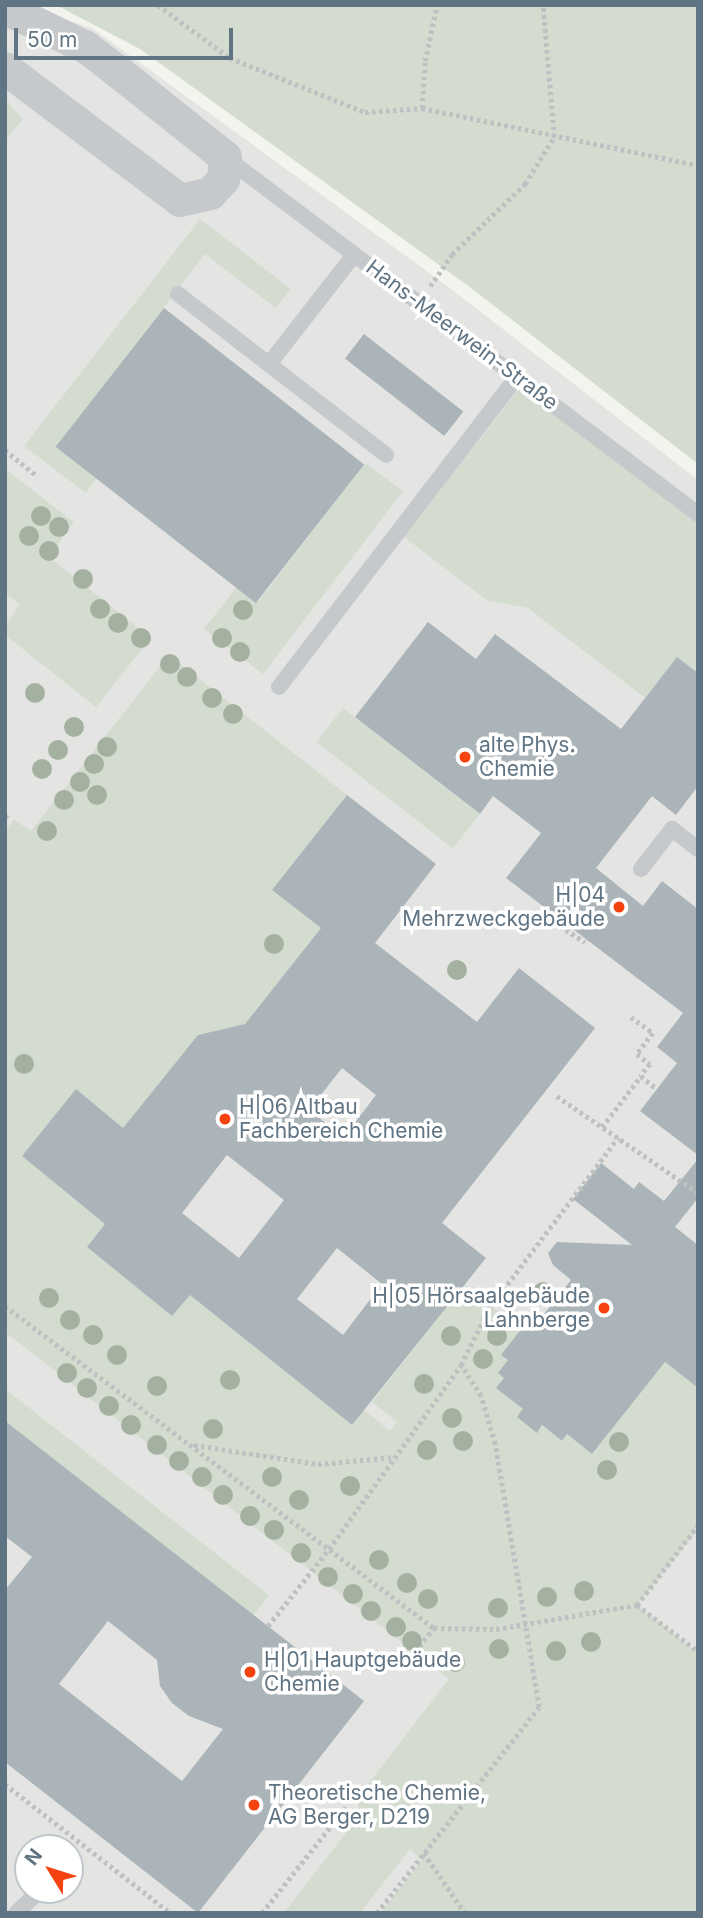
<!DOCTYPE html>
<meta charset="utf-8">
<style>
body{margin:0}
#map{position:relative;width:703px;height:1918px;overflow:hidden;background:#f4f4ef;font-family:Inter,sans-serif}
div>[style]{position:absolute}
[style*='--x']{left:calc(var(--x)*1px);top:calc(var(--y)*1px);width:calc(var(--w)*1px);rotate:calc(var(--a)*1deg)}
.built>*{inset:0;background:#e4e5e3}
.green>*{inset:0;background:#d4dcd0;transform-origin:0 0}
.building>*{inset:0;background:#abb4b8;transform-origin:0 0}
.path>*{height:4.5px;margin-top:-2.25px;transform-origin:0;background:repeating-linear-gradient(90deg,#bec0c2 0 3.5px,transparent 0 7px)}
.service>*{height:16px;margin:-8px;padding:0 8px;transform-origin:8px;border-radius:8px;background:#c6c9cc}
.minor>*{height:33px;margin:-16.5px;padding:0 16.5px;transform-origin:16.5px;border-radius:16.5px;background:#c6c9cc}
.trees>*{width:20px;height:20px;margin:-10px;border-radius:50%;background:#a5b1a0}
.dots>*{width:19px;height:19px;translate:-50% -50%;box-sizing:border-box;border:4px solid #fff;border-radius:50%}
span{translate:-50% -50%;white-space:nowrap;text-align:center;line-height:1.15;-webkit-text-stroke:7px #fff;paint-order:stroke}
.street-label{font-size:21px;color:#607483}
.poi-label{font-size:21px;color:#607483}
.left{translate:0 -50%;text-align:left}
.right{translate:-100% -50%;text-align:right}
.frame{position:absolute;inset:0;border:7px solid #607483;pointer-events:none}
.north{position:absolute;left:14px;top:1834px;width:70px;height:70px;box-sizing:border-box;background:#fff;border:2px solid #bfc7cd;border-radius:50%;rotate:308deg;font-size:19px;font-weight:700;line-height:28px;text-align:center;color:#607483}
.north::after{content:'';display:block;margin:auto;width:24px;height:32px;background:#f4430f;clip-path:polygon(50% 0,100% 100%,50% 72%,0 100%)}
.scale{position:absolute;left:14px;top:28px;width:219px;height:32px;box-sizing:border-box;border:4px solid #607483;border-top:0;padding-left:9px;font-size:21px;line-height:24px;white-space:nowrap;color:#607483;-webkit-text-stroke:5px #fff;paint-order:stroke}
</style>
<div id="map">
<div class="built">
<div style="clip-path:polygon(evenodd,5px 5px,19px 5px,92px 28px,450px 288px,698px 480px,698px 1913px,5px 1913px,5px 5px,28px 1848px,70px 1848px,70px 1890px,28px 1890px,28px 1848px)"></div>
</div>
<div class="green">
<div style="clip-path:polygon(56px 5px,698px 5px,698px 464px,471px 288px,140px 49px)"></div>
<div style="clip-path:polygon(5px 100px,23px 119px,5px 141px)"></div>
<div style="clip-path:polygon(200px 219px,291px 289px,276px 308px,205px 254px,57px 446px,97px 478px,86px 493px,24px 446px)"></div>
<div style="clip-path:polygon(521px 386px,698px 523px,698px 673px,677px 657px,645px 698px,528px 608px,488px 601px,404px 537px)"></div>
<div style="clip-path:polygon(365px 463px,403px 491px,263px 674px,204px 629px,238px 585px,259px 601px)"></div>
<div style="clip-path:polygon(5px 469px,74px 522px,49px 557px,151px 638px,96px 707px,5px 635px,5px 625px,20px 605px,5px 593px)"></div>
<div style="clip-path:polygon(169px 655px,347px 795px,272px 890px,321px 928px,245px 1024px,198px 1035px,123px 1128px,76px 1090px,22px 1156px,105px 1224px,87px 1247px,172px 1316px,190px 1295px,352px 1425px,364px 1410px,390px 1431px,397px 1422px,372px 1402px,464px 1285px,521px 1330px,504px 1378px,496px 1388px,523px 1409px,537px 1432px,542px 1426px,562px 1441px,567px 1434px,592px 1454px,665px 1362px,691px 1383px,698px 1376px,698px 1530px,638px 1605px,698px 1653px,698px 1913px,381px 1913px,422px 1860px,410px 1849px,360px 1913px,284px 1913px,358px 1817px,358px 1797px,449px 1679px,5px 1332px,5px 831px,14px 819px,31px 831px)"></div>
<div style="left:343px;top:708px;width:173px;height:43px;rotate:38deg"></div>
<div style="left:5px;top:1389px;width:335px;height:32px;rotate:38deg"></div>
</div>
<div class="building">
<div style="left:164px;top:308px;width:254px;height:176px;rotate:38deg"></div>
<div style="left:364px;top:334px;width:126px;height:31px;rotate:38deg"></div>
<div style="clip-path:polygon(428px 622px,476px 659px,495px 634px,621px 729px,677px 657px,698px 673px,698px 786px,676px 815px,652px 796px,596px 868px,643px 906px,662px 881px,698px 909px,698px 1155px,640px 1111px,677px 1063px,657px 1047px,683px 1013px,506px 878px,541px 833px,493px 796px,480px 814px,355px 717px)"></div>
<div style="clip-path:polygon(evenodd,347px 795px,436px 864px,375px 943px,477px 1022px,519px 968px,595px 1028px,442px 1223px,486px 1258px,352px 1425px,190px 1295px,172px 1316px,87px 1247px,105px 1224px,22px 1156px,76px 1089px,123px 1128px,198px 1035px,245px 1024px,321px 928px,272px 890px,347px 795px,342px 1068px,376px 1095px,344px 1137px,309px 1110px,342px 1068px,347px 795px,227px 1155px,284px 1200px,239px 1258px,182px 1213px,227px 1155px,347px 795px,337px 1248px,382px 1284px,343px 1335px,297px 1299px,337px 1248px)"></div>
<div style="clip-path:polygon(698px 1159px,698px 1198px,675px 1227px,698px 1245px,698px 1388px,665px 1362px,592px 1454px,567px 1434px,562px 1441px,542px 1425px,537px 1433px,517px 1417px,523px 1409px,496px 1388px,504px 1378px,498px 1373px,508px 1360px,501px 1355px,533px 1314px,540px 1319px,571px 1280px,553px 1265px,548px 1253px,557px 1242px,632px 1245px,573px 1199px,601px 1163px,634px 1189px,639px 1182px,664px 1201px)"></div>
<div style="clip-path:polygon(evenodd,5px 1421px,364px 1701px,198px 1913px,5px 1762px,5px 1590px,32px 1557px,5px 1536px,5px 1421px,108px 1621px,157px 1660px,160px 1686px,172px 1703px,189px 1716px,223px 1729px,182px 1781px,59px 1684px,108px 1621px)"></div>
</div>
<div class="path">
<div style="--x:158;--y:5;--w:89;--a:36.4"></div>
<div style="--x:230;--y:58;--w:145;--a:21.8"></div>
<div style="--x:365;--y:112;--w:57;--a:-4"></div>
<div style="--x:422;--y:108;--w:282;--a:11.7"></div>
<div style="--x:422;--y:108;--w:47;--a:-86.3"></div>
<div style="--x:425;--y:61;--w:57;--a:-77.9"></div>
<div style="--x:430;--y:286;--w:39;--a:-55"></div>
<div style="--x:452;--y:254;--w:101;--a:-43.8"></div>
<div style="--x:525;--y:184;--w:55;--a:-58.3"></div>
<div style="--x:554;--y:137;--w:132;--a:-94.8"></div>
<div style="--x:5;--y:450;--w:40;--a:39"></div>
<div style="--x:5;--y:817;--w:4;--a:-45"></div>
<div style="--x:554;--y:922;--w:37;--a:33"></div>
<div style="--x:631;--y:1017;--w:27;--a:36"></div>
<div style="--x:653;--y:1033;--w:26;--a:127"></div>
<div style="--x:637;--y:1054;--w:16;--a:38"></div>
<div style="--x:650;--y:1064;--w:15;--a:127"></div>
<div style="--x:557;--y:1096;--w:171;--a:34.5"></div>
<div style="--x:602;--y:1127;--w:64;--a:-52.6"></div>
<div style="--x:641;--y:1076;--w:21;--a:39"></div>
<div style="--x:503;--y:1290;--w:191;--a:-52.9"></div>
<div style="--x:5;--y:1306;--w:536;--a:36.89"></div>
<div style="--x:434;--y:1628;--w:62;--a:0.9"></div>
<div style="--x:496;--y:1629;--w:143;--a:-9.7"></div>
<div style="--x:637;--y:1605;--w:101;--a:-52.7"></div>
<div style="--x:194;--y:1445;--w:125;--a:8.7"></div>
<div style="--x:318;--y:1464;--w:76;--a:-5.3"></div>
<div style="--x:637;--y:1605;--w:76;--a:37"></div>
<div style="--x:268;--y:1626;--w:98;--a:-51.6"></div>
<div style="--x:329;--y:1549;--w:226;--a:-54.3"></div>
<div style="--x:461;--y:1365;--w:66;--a:-63.8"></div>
<div style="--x:415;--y:1652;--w:31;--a:-52"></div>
<div style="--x:5;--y:1784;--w:210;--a:37.9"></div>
<div style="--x:424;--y:1853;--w:73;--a:55.7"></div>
<div style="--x:262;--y:1913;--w:135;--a:-51.6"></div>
<div style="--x:377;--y:1913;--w:262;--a:-51.8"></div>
<div style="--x:539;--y:1707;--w:267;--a:-99.5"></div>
<div style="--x:495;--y:1444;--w:50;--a:-106.3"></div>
<div style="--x:481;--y:1396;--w:37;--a:-123"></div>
</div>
<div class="service">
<div style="--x:225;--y:157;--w:593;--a:37.04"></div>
<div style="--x:178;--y:294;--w:263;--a:37.7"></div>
<div style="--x:269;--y:364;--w:138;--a:-52.1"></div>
<div style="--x:279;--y:687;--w:392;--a:-52.5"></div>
<div style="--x:641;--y:869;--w:51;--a:-52.2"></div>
<div style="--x:672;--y:829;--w:33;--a:38"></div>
<div style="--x:16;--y:1913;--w:34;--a:-43"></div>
</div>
<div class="minor">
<div style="--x:5;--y:8;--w:90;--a:25.7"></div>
<div style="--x:86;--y:47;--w:44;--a:37.6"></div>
<div style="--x:121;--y:74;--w:133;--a:38.6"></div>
<div style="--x:225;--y:157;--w:22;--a:95"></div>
<div style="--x:223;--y:179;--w:19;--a:133"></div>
<div style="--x:210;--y:193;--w:31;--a:167"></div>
<div style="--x:180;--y:200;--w:219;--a:-143"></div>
</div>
<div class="trees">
<div style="left:41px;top:516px"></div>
<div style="left:59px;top:527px"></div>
<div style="left:29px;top:536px"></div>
<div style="left:49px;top:551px"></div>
<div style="left:83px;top:579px"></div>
<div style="left:100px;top:609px"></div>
<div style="left:243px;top:610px"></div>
<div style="left:118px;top:623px"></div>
<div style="left:141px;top:638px"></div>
<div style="left:222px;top:638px"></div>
<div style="left:240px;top:652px"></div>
<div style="left:170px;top:664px"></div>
<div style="left:187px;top:677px"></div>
<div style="left:35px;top:693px"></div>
<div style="left:212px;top:698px"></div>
<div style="left:233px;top:714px"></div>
<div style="left:74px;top:727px"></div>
<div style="left:107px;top:747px"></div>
<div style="left:58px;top:750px"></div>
<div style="left:94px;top:764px"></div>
<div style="left:42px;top:769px"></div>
<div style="left:80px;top:782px"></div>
<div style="left:97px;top:795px"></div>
<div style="left:64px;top:800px"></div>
<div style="left:47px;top:831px"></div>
<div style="left:274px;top:944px"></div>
<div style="left:457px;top:970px"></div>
<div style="left:24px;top:1064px"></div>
<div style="left:543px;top:1292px"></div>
<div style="left:49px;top:1298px"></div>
<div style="left:70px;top:1320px"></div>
<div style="left:93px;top:1335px"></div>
<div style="left:451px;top:1336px"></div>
<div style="left:497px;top:1336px"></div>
<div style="left:117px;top:1355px"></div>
<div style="left:483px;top:1359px"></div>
<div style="left:67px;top:1373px"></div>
<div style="left:230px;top:1380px"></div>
<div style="left:424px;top:1384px"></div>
<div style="left:157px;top:1386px"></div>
<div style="left:87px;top:1388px"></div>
<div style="left:109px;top:1406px"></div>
<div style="left:452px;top:1418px"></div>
<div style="left:131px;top:1425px"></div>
<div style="left:213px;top:1429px"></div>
<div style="left:463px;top:1441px"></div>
<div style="left:619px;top:1442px"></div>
<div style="left:157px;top:1445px"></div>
<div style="left:427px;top:1450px"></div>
<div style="left:179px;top:1461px"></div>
<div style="left:607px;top:1470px"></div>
<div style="left:202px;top:1477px"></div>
<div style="left:272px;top:1477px"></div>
<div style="left:350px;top:1486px"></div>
<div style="left:223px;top:1495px"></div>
<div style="left:299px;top:1500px"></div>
<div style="left:250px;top:1516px"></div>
<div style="left:274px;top:1530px"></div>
<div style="left:301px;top:1553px"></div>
<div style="left:379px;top:1560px"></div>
<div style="left:328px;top:1577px"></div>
<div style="left:407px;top:1583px"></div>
<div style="left:584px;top:1591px"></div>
<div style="left:353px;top:1594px"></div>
<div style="left:547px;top:1597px"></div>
<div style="left:428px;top:1599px"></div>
<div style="left:498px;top:1608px"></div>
<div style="left:371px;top:1611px"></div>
<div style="left:396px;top:1627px"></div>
<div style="left:412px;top:1641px"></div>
<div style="left:591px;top:1642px"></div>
<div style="left:499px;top:1649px"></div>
<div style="left:556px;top:1651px"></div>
<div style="left:455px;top:1662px"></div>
</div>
<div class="dots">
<div style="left:465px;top:757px;background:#f4430f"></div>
<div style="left:619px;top:907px;background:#f4430f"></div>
<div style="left:225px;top:1119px;background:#f4430f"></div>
<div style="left:604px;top:1308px;background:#f4430f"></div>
<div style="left:250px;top:1672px;background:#f4430f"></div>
<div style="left:254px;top:1805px;background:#f4430f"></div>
</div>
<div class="street-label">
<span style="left:462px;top:335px;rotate:37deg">Hans-Meerwein-Straße</span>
</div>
<div class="poi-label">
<span class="left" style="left:479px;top:757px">alte Phys.<br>Chemie</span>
<span class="right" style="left:605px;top:907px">H|04<br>Mehrzweckgebäude</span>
<span class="left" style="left:239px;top:1119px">H|06 Altbau<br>Fachbereich Chemie</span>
<span class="right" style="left:590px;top:1308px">H|05 Hörsaalgebäude<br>Lahnberge</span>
<span class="left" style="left:264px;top:1672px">H|01 Hauptgebäude<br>Chemie</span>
<span class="left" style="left:268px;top:1805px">Theoretische Chemie,<br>AG Berger, D219</span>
</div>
<div class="frame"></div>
<div class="north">N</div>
<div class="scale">50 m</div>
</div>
